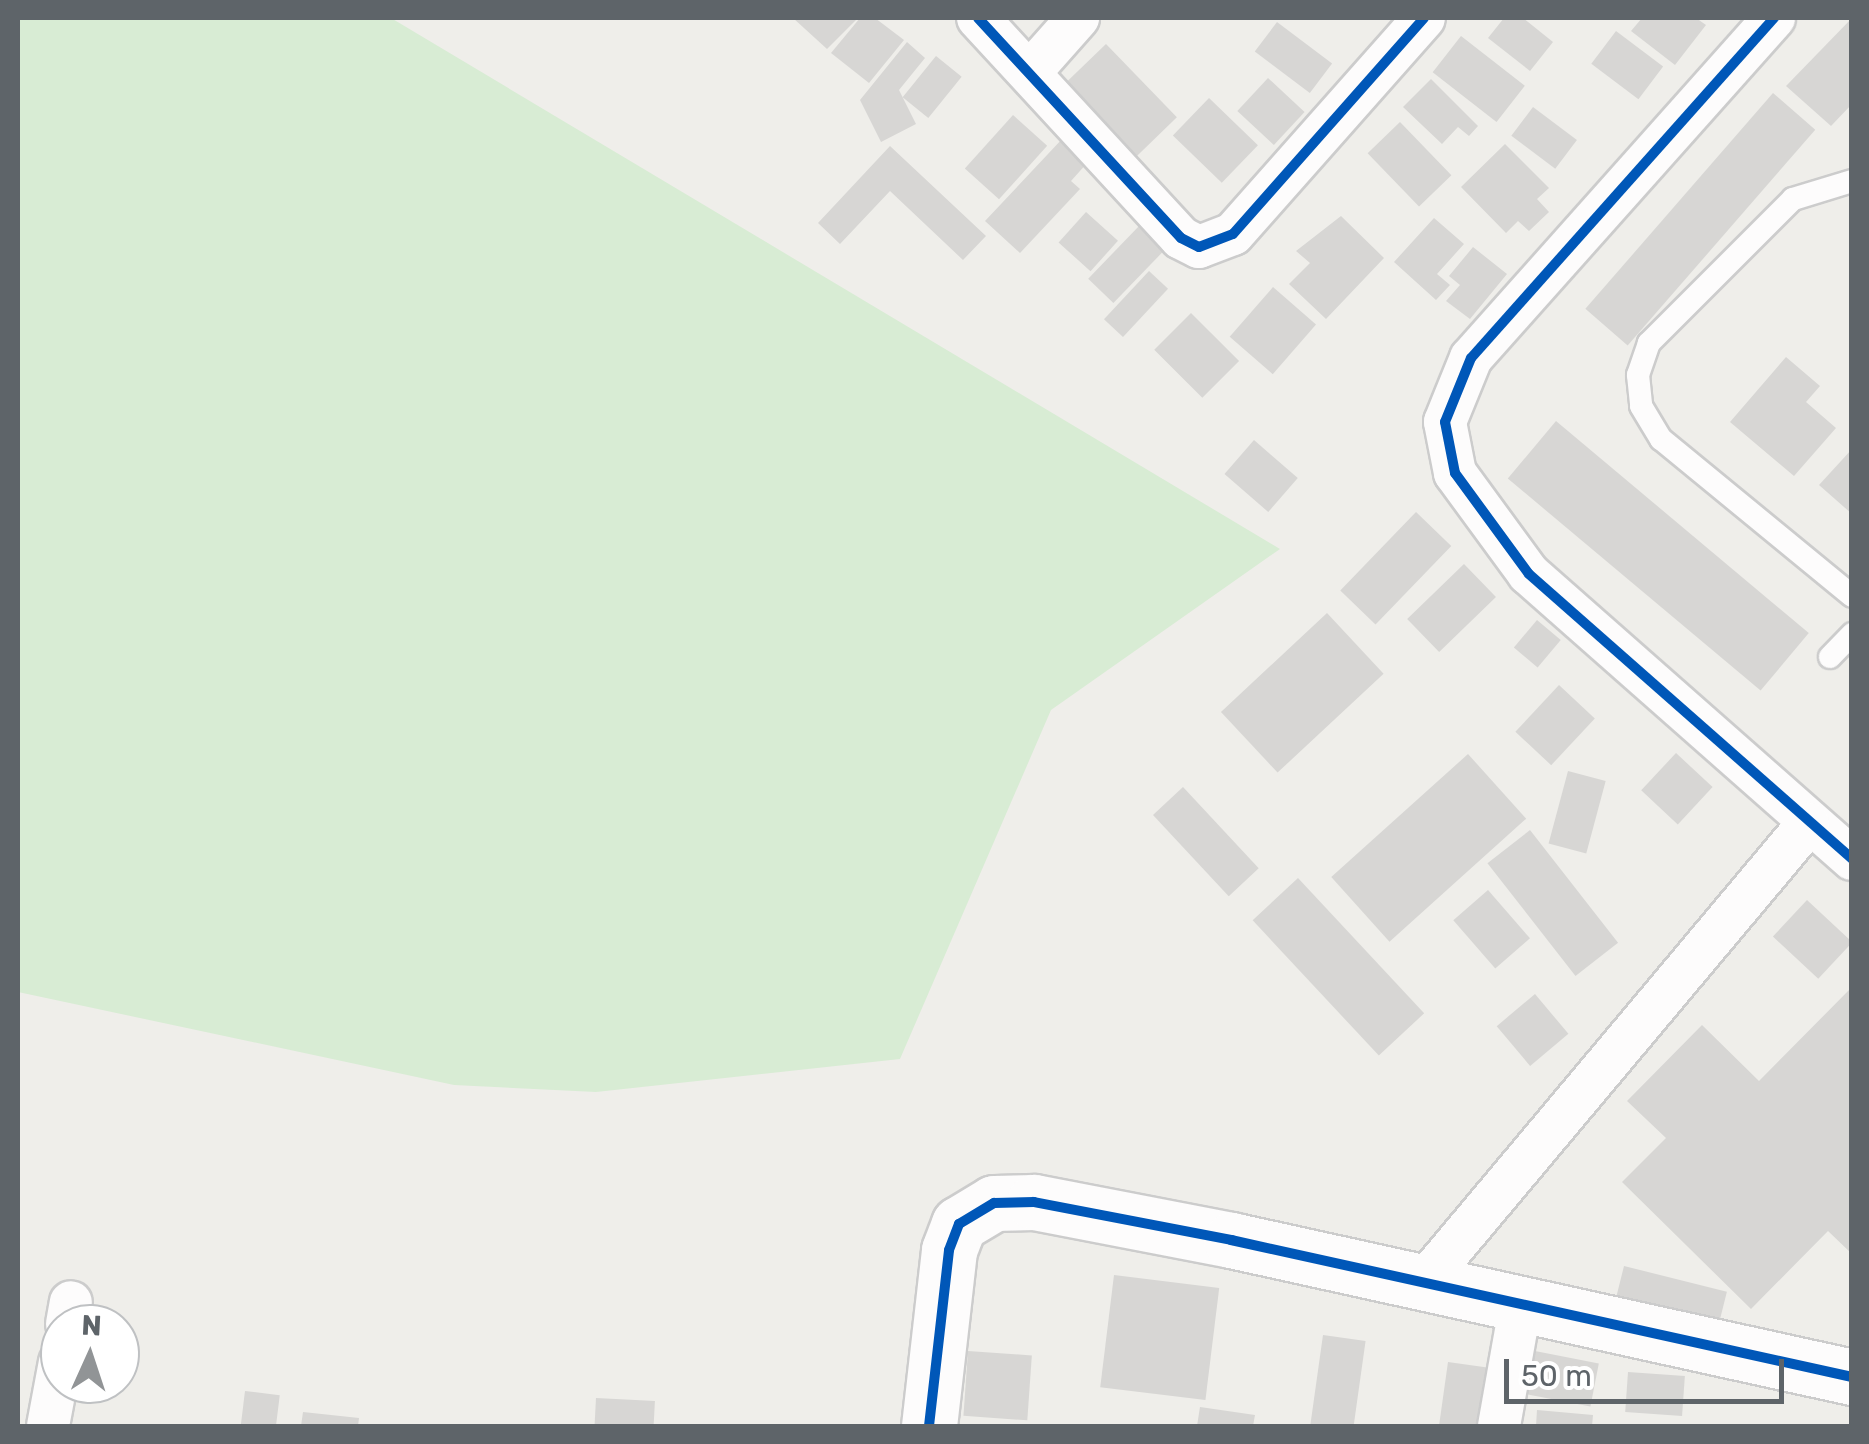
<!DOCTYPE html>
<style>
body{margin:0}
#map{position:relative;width:1869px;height:1444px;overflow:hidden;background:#efeeea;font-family:Rubik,sans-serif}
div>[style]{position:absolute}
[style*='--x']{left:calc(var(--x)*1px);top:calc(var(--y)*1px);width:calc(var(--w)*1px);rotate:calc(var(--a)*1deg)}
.green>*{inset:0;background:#d8ecd4}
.building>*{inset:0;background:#d7d6d4;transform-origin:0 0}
.roads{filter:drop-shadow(2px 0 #ccc) drop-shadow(-2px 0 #ccc) drop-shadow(0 2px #ccc) drop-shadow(0 -2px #ccc)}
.lane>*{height:22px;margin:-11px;padding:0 11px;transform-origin:11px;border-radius:11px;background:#fdfcfc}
.street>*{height:42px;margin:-21px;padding:0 21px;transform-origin:21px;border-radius:21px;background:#fdfcfc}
.secondary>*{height:55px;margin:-27.5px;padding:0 27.5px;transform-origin:27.5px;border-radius:27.5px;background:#fdfcfc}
.cycleway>*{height:10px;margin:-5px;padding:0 5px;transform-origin:5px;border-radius:5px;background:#0057b8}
span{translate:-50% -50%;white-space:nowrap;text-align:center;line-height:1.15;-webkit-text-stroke:9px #fff;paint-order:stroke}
.frame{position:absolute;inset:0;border:20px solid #5e6469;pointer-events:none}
.north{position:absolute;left:40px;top:1304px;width:100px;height:100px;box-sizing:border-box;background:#fff;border:2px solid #bfc1c3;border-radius:50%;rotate:3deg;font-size:28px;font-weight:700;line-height:40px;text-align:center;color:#5e6469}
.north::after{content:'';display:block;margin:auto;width:35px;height:45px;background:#919496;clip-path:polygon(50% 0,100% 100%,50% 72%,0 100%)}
.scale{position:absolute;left:1504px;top:1359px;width:280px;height:45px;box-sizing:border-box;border:5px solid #5e6469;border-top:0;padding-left:12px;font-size:30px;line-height:35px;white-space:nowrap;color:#5e6469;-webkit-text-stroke:8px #fff;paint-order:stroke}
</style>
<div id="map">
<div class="green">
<div style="clip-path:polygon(18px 18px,391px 18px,1280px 549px,1051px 710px,900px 1059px,596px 1092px,454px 1085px,18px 992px)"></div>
</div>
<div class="building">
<div style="clip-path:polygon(793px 18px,858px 18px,827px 49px)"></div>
<div style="clip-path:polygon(860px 18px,875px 18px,904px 40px,869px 83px,831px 53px)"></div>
<div style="clip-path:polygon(1504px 18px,1523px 18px,1553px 42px,1530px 71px,1488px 38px)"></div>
<div style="clip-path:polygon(1642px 18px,1696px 18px,1706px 25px,1675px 65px,1631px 31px)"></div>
<div style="clip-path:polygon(1852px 18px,1852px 104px,1831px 126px,1786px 86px)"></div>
<div style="left:1277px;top:22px;width:69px;height:37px;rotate:37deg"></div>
<div style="left:1616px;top:31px;width:59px;height:41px;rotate:37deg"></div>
<div style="left:1461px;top:36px;width:81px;height:46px;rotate:38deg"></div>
<div style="clip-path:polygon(907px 42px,925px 58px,899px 90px,916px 124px,881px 142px,860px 100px)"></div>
<div style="left:1106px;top:44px;width:102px;height:62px;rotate:46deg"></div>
<div style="left:936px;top:56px;width:33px;height:53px;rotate:39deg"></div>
<div style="left:1268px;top:78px;width:50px;height:45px;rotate:43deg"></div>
<div style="clip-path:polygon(1431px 79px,1478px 126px,1469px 136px,1458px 127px,1442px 144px,1403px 107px)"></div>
<div style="left:1773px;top:93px;width:56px;height:286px;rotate:41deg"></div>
<div style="left:1209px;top:98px;width:68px;height:52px;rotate:44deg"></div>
<div style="left:1533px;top:107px;width:55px;height:36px;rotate:37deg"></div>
<div style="left:1013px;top:115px;width:46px;height:72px;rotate:42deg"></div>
<div style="left:1400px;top:122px;width:74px;height:45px;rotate:46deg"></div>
<div style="clip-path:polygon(1063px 138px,1088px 162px,1071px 181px,1080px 189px,1020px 253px,985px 221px)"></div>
<div style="clip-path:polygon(1505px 144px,1549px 188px,1537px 199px,1549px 212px,1529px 231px,1518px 221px,1506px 233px,1461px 187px)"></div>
<div style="clip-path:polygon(890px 146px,986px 236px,963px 260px,890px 191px,840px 244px,818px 223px)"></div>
<div style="left:1086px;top:212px;width:43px;height:41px;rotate:42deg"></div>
<div style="clip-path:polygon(1341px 216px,1384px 258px,1326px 319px,1289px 284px,1310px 263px,1296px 251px)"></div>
<div style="clip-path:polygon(1434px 218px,1464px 244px,1437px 274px,1450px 285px,1436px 300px,1394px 262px)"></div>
<div style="left:1141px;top:224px;width:35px;height:76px;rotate:44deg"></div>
<div style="clip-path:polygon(1473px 247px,1507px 274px,1470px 319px,1446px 301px,1460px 285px,1449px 276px)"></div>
<div style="left:1149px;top:271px;width:26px;height:66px;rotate:43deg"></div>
<div style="left:1273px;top:287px;width:57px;height:66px;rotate:41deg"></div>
<div style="left:1191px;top:313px;width:68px;height:52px;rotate:45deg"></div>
<div style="clip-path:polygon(1786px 357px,1820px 386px,1806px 402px,1836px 428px,1794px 476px,1730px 422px)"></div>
<div style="left:1556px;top:421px;width:330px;height:75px;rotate:40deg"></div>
<div style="left:1254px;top:440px;width:58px;height:45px;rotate:41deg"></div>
<div style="clip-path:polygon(1852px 449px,1852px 514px,1819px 485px)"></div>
<div style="left:1416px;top:512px;width:49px;height:109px;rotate:44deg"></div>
<div style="left:1464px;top:564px;width:46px;height:79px;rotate:46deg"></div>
<div style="left:1327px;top:613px;width:83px;height:145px;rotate:47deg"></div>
<div style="left:1537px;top:620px;width:31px;height:36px;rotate:40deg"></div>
<div style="left:1559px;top:685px;width:49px;height:64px;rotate:43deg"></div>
<div style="left:1676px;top:753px;width:50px;height:51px;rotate:43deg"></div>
<div style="left:1468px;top:754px;width:87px;height:184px;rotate:48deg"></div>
<div style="left:1568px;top:771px;width:39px;height:75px;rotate:15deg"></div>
<div style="left:1183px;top:787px;width:111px;height:41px;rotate:47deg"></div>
<div style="left:1530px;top:830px;width:143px;height:54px;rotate:52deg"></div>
<div style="left:1298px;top:878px;width:185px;height:62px;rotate:47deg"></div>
<div style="left:1488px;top:890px;width:64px;height:46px;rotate:49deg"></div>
<div style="left:1807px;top:900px;width:62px;height:50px;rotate:43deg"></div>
<div style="clip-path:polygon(1852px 987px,1852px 1254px,1828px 1231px,1751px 1309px,1622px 1182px,1666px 1138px,1627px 1101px,1702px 1025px,1759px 1081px)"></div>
<div style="left:1535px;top:994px;width:52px;height:50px;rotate:50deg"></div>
<div style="left:1624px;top:1266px;width:106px;height:40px;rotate:14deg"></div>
<div style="left:1114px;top:1275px;width:106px;height:113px;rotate:7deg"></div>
<div style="left:1323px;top:1335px;width:43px;height:92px;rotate:8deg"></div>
<div style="left:968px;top:1351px;width:64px;height:65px;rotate:4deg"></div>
<div style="left:1535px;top:1351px;width:65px;height:44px;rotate:11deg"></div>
<div style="left:1448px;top:1362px;width:45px;height:65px;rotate:8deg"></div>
<div style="left:1628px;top:1372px;width:57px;height:40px;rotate:4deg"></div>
<div style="left:245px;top:1391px;width:35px;height:35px;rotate:7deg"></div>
<div style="left:596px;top:1398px;width:59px;height:28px;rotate:3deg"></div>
<div style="clip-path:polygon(1200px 1407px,1255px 1415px,1253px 1426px,1197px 1426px)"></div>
<div style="clip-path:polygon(1537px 1410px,1593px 1415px,1592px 1426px,1536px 1426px)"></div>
<div style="clip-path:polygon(303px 1412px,359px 1418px,358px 1426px,301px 1426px)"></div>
</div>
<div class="roads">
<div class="lane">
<div style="--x:1852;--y:181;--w:62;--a:163"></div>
<div style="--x:1793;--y:199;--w:204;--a:135"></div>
<div style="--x:1649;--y:343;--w:34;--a:109"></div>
<div style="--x:1638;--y:375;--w:31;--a:84"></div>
<div style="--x:1641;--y:406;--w:39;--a:59"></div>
<div style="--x:1661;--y:439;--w:247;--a:39.4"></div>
<div style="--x:1830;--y:657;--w:32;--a:-46"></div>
</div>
<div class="street">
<div style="--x:978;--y:18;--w:299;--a:47.3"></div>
<div style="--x:1181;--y:238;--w:20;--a:27"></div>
<div style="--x:1199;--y:247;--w:36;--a:-21"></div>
<div style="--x:1233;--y:234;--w:288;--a:-48.5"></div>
<div style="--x:1774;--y:18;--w:455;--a:131.7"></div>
<div style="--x:1471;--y:358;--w:69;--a:112.1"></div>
<div style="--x:1445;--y:422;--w:52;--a:78.9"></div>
<div style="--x:1455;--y:473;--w:125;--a:53.8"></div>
<div style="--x:1529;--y:574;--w:431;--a:41.4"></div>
<div style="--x:1031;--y:71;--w:71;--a:-48.4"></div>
<div style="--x:1424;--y:1282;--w:598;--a:-50.02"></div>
<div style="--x:67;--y:1324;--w:22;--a:-80"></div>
<div style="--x:48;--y:1426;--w:65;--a:-79.4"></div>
<div style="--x:1499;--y:1426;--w:126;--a:-79.9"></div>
</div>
<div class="secondary">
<div style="--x:929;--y:1426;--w:177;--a:-83.5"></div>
<div style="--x:949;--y:1250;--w:28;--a:-69"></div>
<div style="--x:959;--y:1224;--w:41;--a:-31"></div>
<div style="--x:994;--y:1203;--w:40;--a:-1.4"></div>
<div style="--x:1034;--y:1202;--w:201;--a:10.9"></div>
<div style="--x:1231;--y:1240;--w:636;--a:12.44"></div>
</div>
</div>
<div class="cycleway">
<div style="--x:978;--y:18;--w:299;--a:47.3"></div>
<div style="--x:1181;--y:238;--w:20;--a:27"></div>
<div style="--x:1199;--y:247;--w:36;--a:-21"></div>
<div style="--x:1233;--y:234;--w:288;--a:-48.5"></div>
<div style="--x:1774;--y:18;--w:455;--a:131.7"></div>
<div style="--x:1471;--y:358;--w:69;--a:112.1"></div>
<div style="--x:1445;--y:422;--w:52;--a:78.9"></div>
<div style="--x:1455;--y:473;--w:125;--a:53.8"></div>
<div style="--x:1529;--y:574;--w:431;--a:41.4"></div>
<div style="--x:929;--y:1426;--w:177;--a:-83.5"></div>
<div style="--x:949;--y:1250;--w:28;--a:-69"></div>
<div style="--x:959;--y:1224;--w:41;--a:-31"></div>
<div style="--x:994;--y:1203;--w:40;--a:-1.4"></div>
<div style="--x:1034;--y:1202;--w:201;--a:10.9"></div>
<div style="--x:1231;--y:1240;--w:636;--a:12.44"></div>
</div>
<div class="frame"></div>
<div class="north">N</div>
<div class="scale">50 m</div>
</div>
